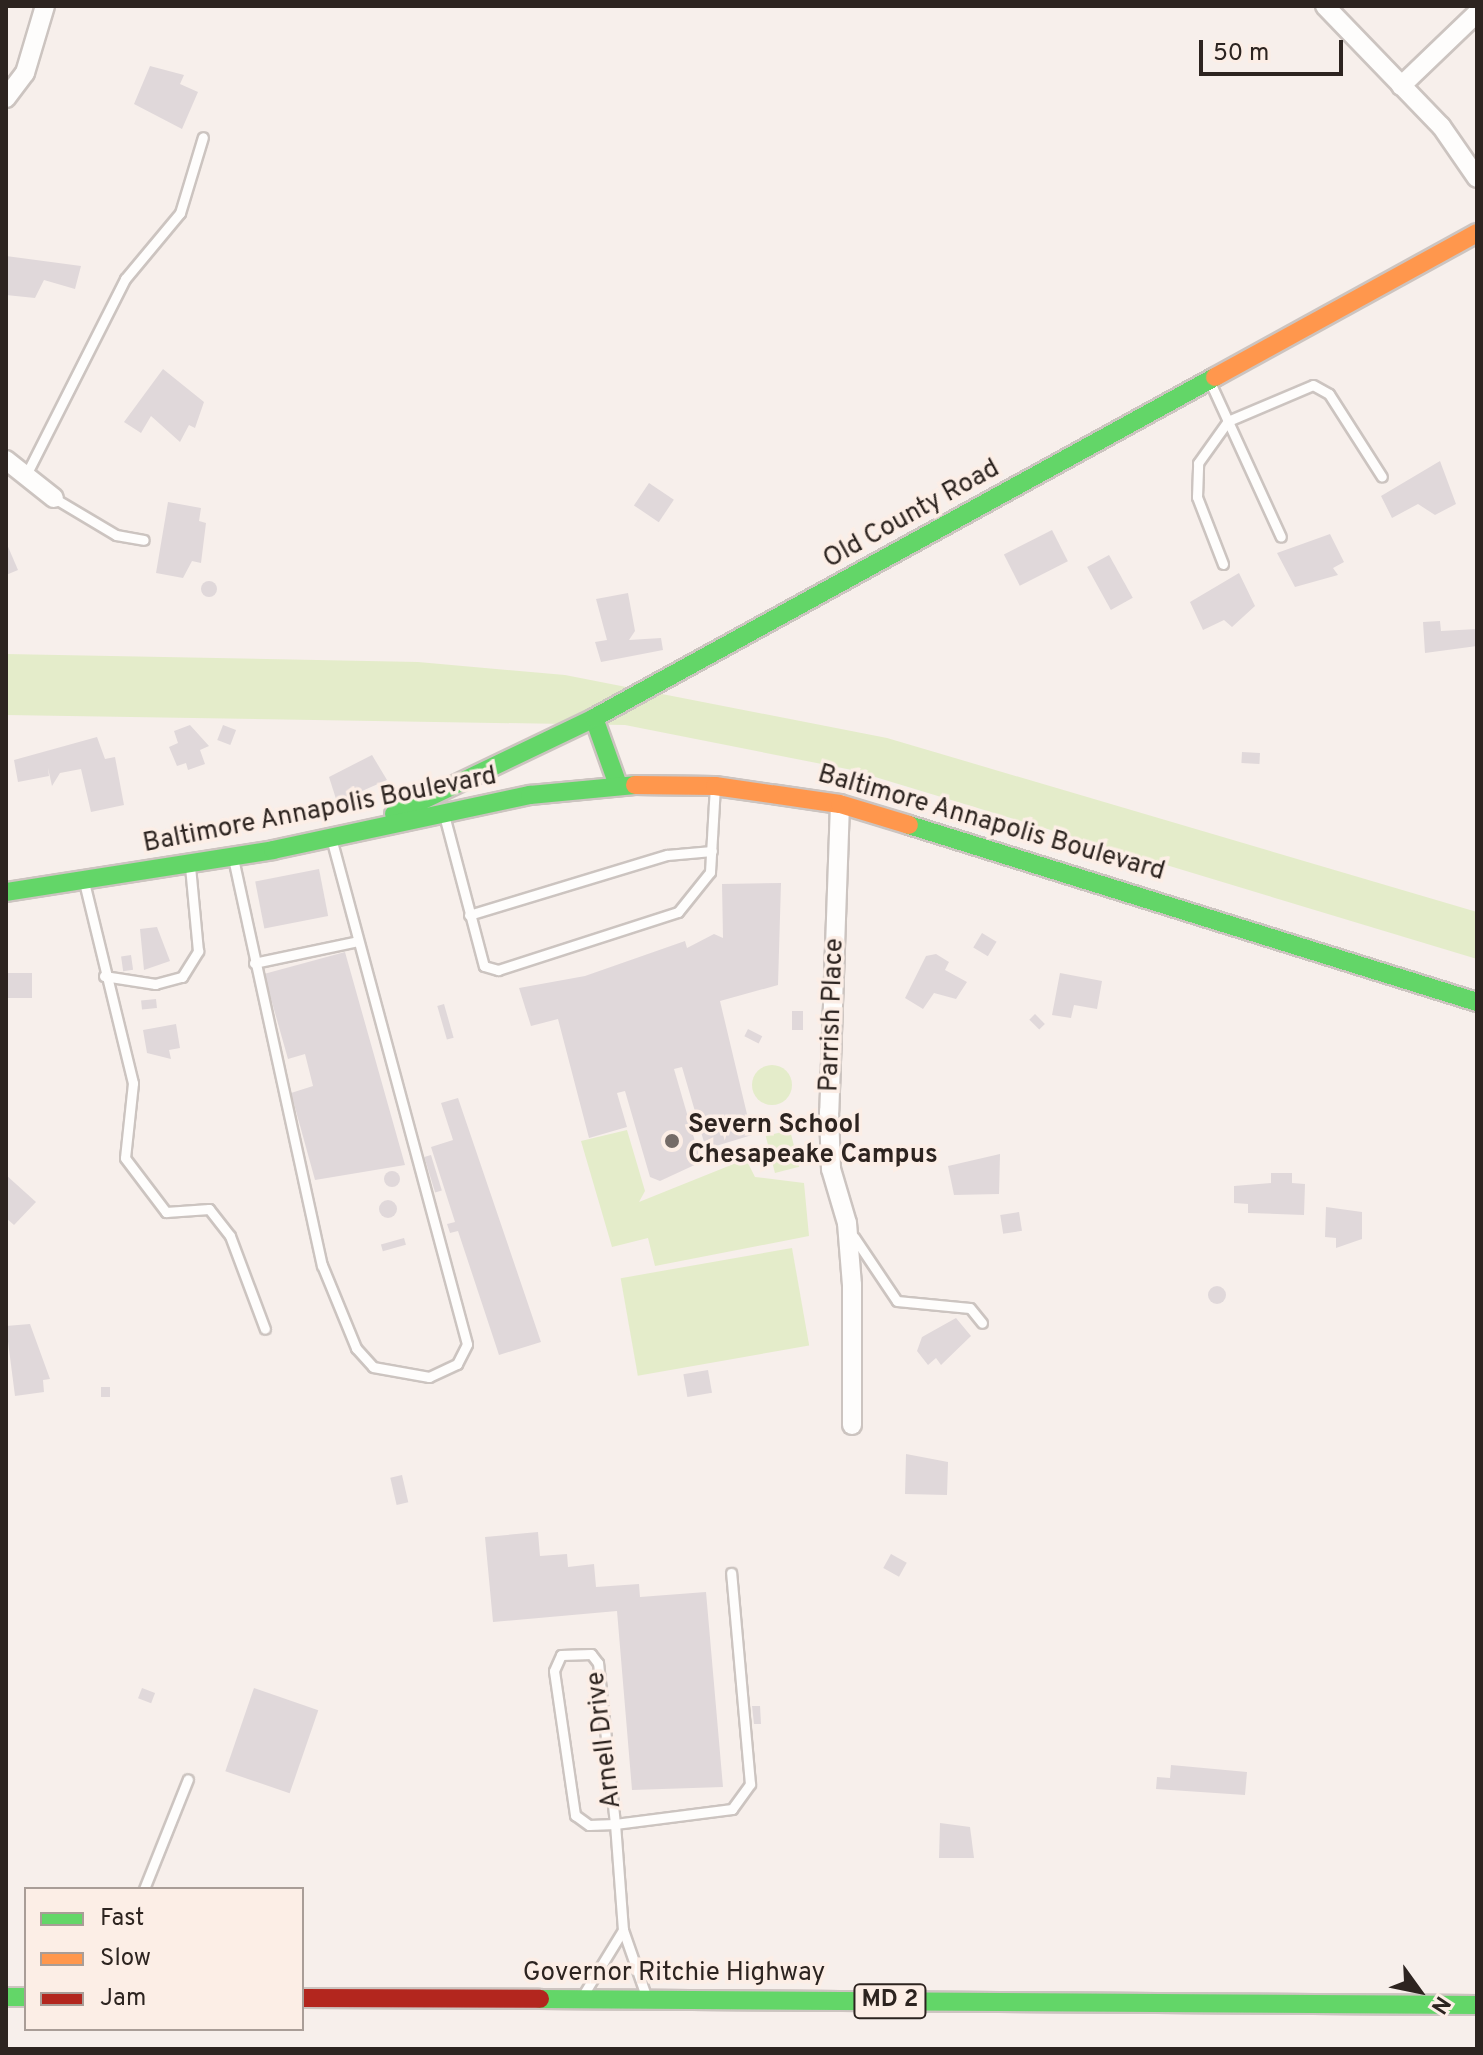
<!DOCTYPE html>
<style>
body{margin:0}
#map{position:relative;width:1483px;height:2055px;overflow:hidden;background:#f7efeb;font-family:Overpass,sans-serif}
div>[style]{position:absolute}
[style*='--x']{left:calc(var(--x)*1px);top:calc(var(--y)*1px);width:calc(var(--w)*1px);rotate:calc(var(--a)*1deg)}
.green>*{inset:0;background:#e4ecca;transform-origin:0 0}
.round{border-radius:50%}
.building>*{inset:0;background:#e0d8da;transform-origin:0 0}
.roads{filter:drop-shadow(2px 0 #ccc4c0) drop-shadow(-2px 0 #ccc4c0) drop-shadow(0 2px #ccc4c0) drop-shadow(0 -2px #ccc4c0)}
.lane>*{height:9px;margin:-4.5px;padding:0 4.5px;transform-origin:4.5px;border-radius:4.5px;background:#fefdfc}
.street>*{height:18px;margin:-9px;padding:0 9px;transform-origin:9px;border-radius:9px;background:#fefdfc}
.fast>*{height:18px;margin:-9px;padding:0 9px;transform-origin:9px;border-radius:9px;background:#63d668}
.slow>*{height:18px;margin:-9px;padding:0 9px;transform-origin:9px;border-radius:9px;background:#ff974d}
.jam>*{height:18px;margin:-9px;padding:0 9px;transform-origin:9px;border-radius:9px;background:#b3261e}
.dots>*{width:22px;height:22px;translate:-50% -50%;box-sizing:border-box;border:4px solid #fceee6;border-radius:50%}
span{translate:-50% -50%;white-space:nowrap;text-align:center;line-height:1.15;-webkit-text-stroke:7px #fceee6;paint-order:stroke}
.shield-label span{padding:2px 6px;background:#fceee6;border:2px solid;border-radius:6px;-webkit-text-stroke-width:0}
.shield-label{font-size:24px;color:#2d2420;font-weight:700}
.street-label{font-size:26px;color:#2d2420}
.poi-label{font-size:26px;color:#2d2420;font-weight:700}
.left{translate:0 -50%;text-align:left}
.frame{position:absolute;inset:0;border:8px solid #2d2420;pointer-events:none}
.legend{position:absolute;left:24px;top:1887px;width:280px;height:144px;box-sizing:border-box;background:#fceee6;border:2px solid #a99d97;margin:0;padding:10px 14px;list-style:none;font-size:24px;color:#2d2420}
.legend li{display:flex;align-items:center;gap:16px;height:40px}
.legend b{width:40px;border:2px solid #a99d97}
.north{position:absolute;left:1379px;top:1951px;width:80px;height:80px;-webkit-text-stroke:6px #fceee6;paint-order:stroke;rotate:123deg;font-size:22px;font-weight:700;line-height:32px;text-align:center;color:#2d2420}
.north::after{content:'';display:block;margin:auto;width:28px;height:36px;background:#2d2420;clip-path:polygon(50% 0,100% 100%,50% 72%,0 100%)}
.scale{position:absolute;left:1199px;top:40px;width:144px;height:36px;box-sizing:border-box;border:4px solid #2d2420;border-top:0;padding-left:10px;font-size:24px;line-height:28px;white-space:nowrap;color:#2d2420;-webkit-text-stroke:6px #fceee6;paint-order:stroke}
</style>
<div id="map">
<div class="green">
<div style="clip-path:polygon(6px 654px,418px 662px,565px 675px,887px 738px,1477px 912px,1477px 959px,852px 770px,625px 725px,6px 715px)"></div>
<div class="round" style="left:752px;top:1065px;width:40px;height:40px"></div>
<div style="clip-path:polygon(627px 1130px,645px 1191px,639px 1202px,746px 1159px,755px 1177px,804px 1183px,809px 1236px,655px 1266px,648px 1238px,612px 1247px,581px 1141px)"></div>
<div style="left:790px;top:1130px;width:38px;height:25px;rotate:76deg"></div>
<div style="left:792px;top:1248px;width:99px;height:174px;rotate:80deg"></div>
</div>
<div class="building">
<div style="clip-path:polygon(150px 66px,184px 75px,180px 84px,198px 92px,182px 129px,134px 104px)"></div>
<div style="clip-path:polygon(6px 256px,81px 266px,75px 289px,44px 280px,35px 298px,6px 295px)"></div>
<div style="clip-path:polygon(163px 369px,204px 402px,195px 428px,189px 425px,180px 442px,151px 416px,141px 433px,124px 422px)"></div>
<div style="clip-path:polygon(1440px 461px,1456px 504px,1435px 515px,1418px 504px,1392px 518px,1381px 496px)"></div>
<div style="left:649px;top:483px;width:30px;height:27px;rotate:34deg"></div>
<div style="clip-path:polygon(168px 502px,201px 508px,199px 521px,206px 523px,201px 563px,192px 561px,183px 578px,156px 573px)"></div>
<div style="left:1052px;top:530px;width:35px;height:54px;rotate:63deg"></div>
<div style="clip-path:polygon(1330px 534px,1344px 562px,1333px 568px,1338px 575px,1295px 587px,1277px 553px)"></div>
<div style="clip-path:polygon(6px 542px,18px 570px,6px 575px)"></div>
<div style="left:1109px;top:555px;width:49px;height:25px;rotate:61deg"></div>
<div style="clip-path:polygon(1239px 573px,1255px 606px,1232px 627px,1224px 620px,1203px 630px,1190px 602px)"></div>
<div class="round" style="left:201px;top:581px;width:16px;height:16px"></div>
<div style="clip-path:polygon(628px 593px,635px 631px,629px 640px,661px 638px,663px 650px,601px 662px,595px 642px,607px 640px,596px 599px)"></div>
<div style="clip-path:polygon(1440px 621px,1441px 631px,1477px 629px,1477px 646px,1425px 653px,1423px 622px)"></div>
<div style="clip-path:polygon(190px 725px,209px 746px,200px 750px,205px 764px,188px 770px,186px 763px,177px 766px,169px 747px,178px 743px,174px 731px)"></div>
<div style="left:223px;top:725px;width:14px;height:16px;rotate:21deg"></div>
<div style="clip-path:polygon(97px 737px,105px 759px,115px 757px,124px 805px,91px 812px,81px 769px,60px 773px,52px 786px,48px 768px,49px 776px,18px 782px,14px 760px)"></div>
<div style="left:1242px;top:752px;width:18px;height:11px;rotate:3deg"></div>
<div style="clip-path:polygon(372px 755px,387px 780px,337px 802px,329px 777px)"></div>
<div style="left:319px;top:869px;width:48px;height:65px;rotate:79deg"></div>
<div style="clip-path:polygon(781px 883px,778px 985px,720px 1001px,752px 1135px,706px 1149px,682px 1067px,674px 1069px,701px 1162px,660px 1181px,650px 1177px,625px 1091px,617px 1093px,627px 1127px,589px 1138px,558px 1019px,531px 1026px,519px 988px,585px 976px,685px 941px,687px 948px,714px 934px,723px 938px,722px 884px)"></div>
<div style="clip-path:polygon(157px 927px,170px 961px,144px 970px,140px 929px)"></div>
<div style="left:982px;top:933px;width:17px;height:17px;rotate:31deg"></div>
<div style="clip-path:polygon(345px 952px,405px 1165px,315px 1180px,291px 1093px,313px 1086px,305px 1054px,288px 1059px,264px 974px)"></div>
<div style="clip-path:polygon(936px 954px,949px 962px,945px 970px,967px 982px,956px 999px,934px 993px,923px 1009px,905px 998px,926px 956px)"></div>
<div style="left:131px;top:955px;width:15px;height:10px;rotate:82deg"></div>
<div style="left:32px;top:973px;width:25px;height:26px;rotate:90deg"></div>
<div style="clip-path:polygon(1060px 973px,1102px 981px,1097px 1009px,1074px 1005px,1071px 1018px,1052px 1015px)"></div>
<div style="left:156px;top:999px;width:9px;height:15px;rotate:84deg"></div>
<div style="left:444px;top:1004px;width:35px;height:7px;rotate:74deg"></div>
<div style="left:792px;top:1011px;width:11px;height:19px"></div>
<div style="left:1035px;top:1014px;width:14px;height:8px;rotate:45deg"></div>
<div style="clip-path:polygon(176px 1024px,180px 1048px,169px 1050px,171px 1059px,147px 1053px,143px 1030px)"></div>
<div style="left:748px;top:1029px;width:16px;height:8px;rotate:27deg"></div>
<div style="clip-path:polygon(458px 1098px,541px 1342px,499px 1355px,458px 1231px,450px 1233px,447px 1224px,455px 1222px,431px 1147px,453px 1140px,441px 1103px)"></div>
<div style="clip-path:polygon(1000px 1154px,999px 1194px,954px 1195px,948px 1166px)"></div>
<div style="left:431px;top:1155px;width:37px;height:7px;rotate:73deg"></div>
<div class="round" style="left:384px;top:1171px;width:16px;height:16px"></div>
<div style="clip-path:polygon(1271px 1173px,1292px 1173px,1292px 1183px,1305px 1184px,1304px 1215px,1248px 1213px,1248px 1204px,1234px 1203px,1234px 1186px,1271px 1183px)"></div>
<div style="clip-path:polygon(6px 1175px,36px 1202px,14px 1225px,6px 1218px)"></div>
<div class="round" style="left:379px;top:1200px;width:18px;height:18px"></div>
<div style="clip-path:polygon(1326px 1207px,1362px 1212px,1362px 1239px,1336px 1248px,1336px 1238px,1325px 1237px)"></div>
<div style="left:1019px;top:1212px;width:19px;height:19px;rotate:81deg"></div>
<div style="left:404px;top:1238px;width:7px;height:24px;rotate:74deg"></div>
<div class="round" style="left:1208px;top:1286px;width:18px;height:18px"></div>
<div style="clip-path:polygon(956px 1318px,971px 1336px,941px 1365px,936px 1358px,928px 1365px,917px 1351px,922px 1337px)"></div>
<div style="clip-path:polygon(30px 1324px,50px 1379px,43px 1380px,44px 1392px,15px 1396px,6px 1326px)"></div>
<div style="left:708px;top:1370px;width:23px;height:25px;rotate:80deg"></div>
<div style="left:101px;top:1387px;width:9px;height:10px"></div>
<div style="clip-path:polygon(906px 1454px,948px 1462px,947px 1495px,905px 1494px)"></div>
<div style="left:402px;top:1475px;width:28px;height:12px;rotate:77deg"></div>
<div style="clip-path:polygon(538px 1532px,540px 1556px,567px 1554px,568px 1567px,594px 1564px,596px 1587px,639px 1584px,640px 1597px,706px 1592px,723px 1787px,632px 1790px,617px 1611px,493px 1622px,485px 1537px)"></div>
<div style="left:891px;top:1554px;width:18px;height:16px;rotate:29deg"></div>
<div style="left:142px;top:1688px;width:14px;height:11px;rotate:21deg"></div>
<div style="left:254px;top:1688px;width:68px;height:88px;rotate:19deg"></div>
<div style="clip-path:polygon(752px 1706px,760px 1706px,761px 1724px,754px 1724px)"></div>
<div style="clip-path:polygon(1171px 1765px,1247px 1772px,1245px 1795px,1156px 1789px,1157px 1777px,1170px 1778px)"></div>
<div style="clip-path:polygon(940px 1823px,970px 1827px,974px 1858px,939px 1858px)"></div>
</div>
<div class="roads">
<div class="lane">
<div style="--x:1210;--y:382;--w:170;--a:65.4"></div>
<div style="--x:26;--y:475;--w:220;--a:-63.2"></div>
<div style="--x:125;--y:279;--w:86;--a:-50.2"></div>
<div style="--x:180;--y:213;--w:79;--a:-73.2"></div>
<div style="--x:54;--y:498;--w:72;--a:30.8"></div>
<div style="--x:116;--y:535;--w:28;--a:10"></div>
<div style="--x:1223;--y:564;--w:72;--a:-111.2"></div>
<div style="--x:1197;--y:497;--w:34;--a:-88"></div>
<div style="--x:1198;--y:463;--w:52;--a:-54.5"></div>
<div style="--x:1228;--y:421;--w:92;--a:-23"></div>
<div style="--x:1313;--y:385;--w:18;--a:29"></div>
<div style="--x:1329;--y:394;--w:98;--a:57.4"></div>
<div style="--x:444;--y:815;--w:156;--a:75.2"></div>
<div style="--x:484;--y:966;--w:15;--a:16"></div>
<div style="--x:498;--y:970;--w:189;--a:-17.9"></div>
<div style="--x:678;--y:912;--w:51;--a:-51.3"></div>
<div style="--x:710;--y:872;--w:86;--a:-86.7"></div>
<div style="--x:233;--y:858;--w:417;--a:77.7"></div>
<div style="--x:322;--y:1265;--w:90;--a:67.7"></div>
<div style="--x:356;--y:1348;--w:25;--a:48"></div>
<div style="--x:373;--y:1367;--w:57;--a:10.1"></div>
<div style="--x:429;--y:1377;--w:31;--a:-25"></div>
<div style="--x:457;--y:1364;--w:22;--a:-63"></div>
<div style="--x:467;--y:1344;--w:524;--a:-105.04"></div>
<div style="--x:84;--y:882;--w:207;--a:76.3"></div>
<div style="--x:133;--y:1083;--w:75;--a:96.1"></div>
<div style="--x:125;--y:1158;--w:68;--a:52.8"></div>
<div style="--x:166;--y:1212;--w:43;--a:-4"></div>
<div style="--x:209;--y:1209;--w:34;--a:52"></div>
<div style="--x:230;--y:1236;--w:99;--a:69.4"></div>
<div style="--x:469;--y:915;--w:207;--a:-16.9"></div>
<div style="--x:667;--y:855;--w:45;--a:-5.1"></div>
<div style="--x:254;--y:963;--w:106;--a:-11.9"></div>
<div style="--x:104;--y:976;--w:52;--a:8.9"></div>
<div style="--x:155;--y:984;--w:28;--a:-15"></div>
<div style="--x:182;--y:977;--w:31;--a:-58"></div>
<div style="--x:198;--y:951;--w:85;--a:-95.4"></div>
<div style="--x:854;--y:1237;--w:77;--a:56.1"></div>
<div style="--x:897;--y:1301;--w:73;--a:5.5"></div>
<div style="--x:970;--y:1308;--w:19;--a:51"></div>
<div style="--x:144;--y:1889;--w:118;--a:-68.2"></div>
<div style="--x:585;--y:1992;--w:73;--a:-58.5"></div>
<div style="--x:645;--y:1993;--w:67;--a:-109.2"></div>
<div style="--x:623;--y:1930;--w:106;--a:-94.3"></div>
<div style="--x:615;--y:1824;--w:162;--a:-96"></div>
<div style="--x:598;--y:1663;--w:11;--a:-128"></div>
<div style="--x:591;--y:1654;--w:30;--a:178"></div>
<div style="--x:561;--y:1655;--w:17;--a:114"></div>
<div style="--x:554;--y:1671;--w:146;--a:81.7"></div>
<div style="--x:575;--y:1815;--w:17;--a:36"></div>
<div style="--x:589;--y:1825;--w:26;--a:-2"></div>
<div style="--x:615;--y:1824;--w:118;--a:-7.3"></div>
<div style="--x:732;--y:1809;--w:31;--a:-54"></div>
<div style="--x:750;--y:1784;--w:212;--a:-95.1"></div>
</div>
<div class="street">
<div style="--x:1325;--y:6;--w:167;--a:46"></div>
<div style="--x:1441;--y:126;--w:63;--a:55.3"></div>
<div style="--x:1401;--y:86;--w:105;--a:-43.8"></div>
<div style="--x:6;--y:98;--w:31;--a:-53"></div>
<div style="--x:25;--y:73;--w:70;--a:-73.4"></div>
<div style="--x:6;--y:460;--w:61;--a:38.4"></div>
<div style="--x:840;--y:804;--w:308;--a:92"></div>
<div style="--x:829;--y:1112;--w:57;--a:88"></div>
<div style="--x:831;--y:1169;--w:56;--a:73.5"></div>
<div style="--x:847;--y:1223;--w:62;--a:85.4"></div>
<div style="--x:852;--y:1285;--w:140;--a:90"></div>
</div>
<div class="fast">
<div style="--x:594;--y:718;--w:71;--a:70.3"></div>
<div style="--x:394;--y:814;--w:222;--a:-25.6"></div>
<div style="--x:594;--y:718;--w:708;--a:-28.77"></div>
<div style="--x:909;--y:825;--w:595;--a:17.31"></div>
<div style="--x:6;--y:892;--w:270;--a:-8.9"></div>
<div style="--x:273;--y:850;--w:263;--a:-12.1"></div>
<div style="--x:530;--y:795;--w:105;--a:-5.4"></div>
<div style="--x:6;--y:1997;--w:20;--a:0"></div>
<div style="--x:540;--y:1999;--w:937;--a:0.37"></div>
</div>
<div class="slow">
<div style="--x:1215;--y:377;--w:299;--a:-28.8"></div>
<div style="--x:635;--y:785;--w:80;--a:0.7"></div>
<div style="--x:715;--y:786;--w:126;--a:8.2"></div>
<div style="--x:840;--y:804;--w:72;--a:16.9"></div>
</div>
<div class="jam">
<div style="--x:302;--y:1998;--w:238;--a:0.2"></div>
</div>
</div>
<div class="dots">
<div style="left:672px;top:1141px;background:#746b67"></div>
</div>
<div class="shield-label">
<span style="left:890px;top:2001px">MD 2</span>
</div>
<div class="street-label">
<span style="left:912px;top:515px;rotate:-29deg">Old County Road</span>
<span style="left:320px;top:811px;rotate:-11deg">Baltimore Annapolis Boulevard</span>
<span style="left:991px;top:824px;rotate:16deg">Baltimore Annapolis Boulevard</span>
<span style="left:833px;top:1015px;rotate:-88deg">Parrish Place</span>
<span style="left:605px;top:1740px;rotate:-97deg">Arnell Drive</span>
<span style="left:674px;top:1974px">Governor Ritchie Highway</span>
</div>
<div class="poi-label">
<span class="left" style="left:688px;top:1141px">Severn School<br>Chesapeake Campus</span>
</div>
<div class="frame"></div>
<ul class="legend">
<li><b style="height:10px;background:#63d668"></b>Fast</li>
<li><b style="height:10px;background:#ff974d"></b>Slow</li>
<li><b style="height:10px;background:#b3261e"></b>Jam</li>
</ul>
<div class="north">N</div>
<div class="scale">50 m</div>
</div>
